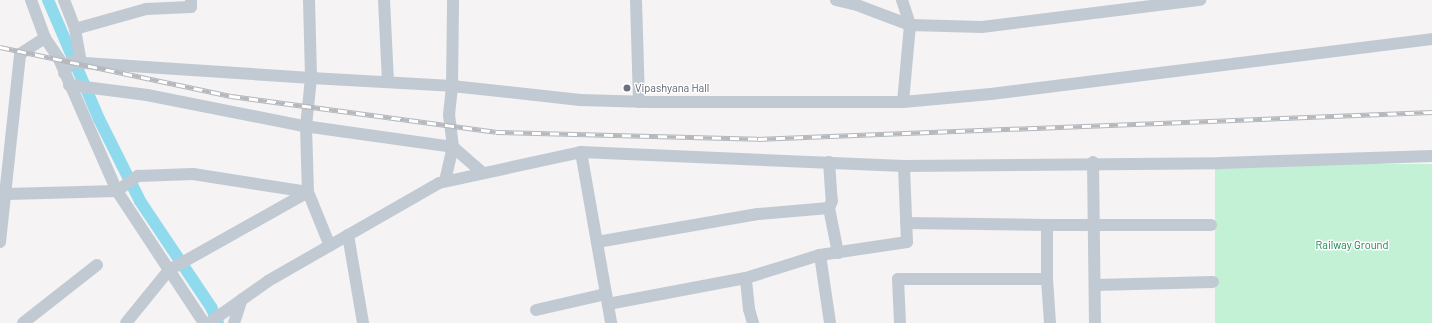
<!DOCTYPE html>
<style>
body{margin:0}
#map{position:relative;width:1432px;height:323px;overflow:hidden;background:#f5f3f3;font-family:Barlow,sans-serif}
div>[style]{position:absolute}
[style*='--x']{left:calc(var(--x)*1px);top:calc(var(--y)*1px);width:calc(var(--w)*1px);rotate:calc(var(--a)*1deg)}
.green>*{inset:0;background:#c3f1d5;transform-origin:0 0}
.canal>*{height:12px;margin:-6px;padding:0 6px;transform-origin:6px;border-radius:6px;background:#90daee}
.minor>*{height:12px;margin:-6px;padding:0 6px;transform-origin:6px;border-radius:6px;background:#c1cad2}
.rail>*{height:4.5px;margin-top:-2.25px;transform-origin:0;background:repeating-linear-gradient(90deg,#fff 0 9px,#b5b8bd 0 18px);box-sizing:border-box;border-block:1px solid #b5b8bd}
.dots>*{width:11px;height:11px;translate:-50% -50%;box-sizing:border-box;border:2px solid #fff;border-radius:50%}
span{translate:-50% -50%;white-space:nowrap;text-align:center;line-height:1.15;-webkit-text-stroke:3px #fff;paint-order:stroke}
.worship-label{font-size:11px;color:#5b616d}
.left{translate:0 -50%;text-align:left}
.park-label{font-size:11px;color:#17864f}
</style>
<div id="map">
<div class="green">
<div style="left:1432px;top:164px;width:159px;height:217px;rotate:90deg"></div>
</div>
<div class="canal">
<div style="--x:48;--y:0;--w:129;--a:66.8"></div>
<div style="--x:99;--y:119;--w:92;--a:63.4"></div>
<div style="--x:140;--y:201;--w:128;--a:56.2"></div>
<div style="--x:211;--y:307;--w:17;--a:66"></div>
</div>
<div class="minor">
<div style="--x:31;--y:0;--w:40;--a:69.8"></div>
<div style="--x:45;--y:38;--w:25;--a:56"></div>
<div style="--x:59;--y:59;--w:144;--a:66.3"></div>
<div style="--x:117;--y:191;--w:158;--a:56.6"></div>
<div style="--x:64;--y:0;--w:31;--a:69"></div>
<div style="--x:75;--y:29;--w:35;--a:80"></div>
<div style="--x:309;--y:0;--w:78;--a:88.5"></div>
<div style="--x:311;--y:78;--w:141;--a:3.2"></div>
<div style="--x:452;--y:86;--w:129;--a:6.2"></div>
<div style="--x:580;--y:100;--w:70;--a:1.6"></div>
<div style="--x:650;--y:102;--w:253;--a:0"></div>
<div style="--x:903;--y:102;--w:88;--a:-5.2"></div>
<div style="--x:991;--y:94;--w:444;--a:-7.1"></div>
<div style="--x:384;--y:0;--w:82;--a:87.2"></div>
<div style="--x:636;--y:0;--w:102;--a:88.3"></div>
<div style="--x:836;--y:0;--w:18;--a:13"></div>
<div style="--x:854;--y:4;--w:60;--a:20.6"></div>
<div style="--x:910;--y:25;--w:72;--a:1.6"></div>
<div style="--x:982;--y:27;--w:220;--a:-7.1"></div>
<div style="--x:902;--y:0;--w:26;--a:72"></div>
<div style="--x:910;--y:25;--w:77;--a:95.2"></div>
<div style="--x:75;--y:29;--w:74;--a:-15.7"></div>
<div style="--x:146;--y:9;--w:45;--a:-2.5"></div>
<div style="--x:191;--y:7;--w:7;--a:-90"></div>
<div style="--x:64;--y:73;--w:13;--a:-61"></div>
<div style="--x:70;--y:62;--w:242;--a:3.8"></div>
<div style="--x:311;--y:78;--w:48;--a:95.9"></div>
<div style="--x:306;--y:126;--w:66;--a:88.3"></div>
<div style="--x:308;--y:192;--w:58;--a:67.8"></div>
<div style="--x:69;--y:85;--w:79;--a:7.3"></div>
<div style="--x:147;--y:95;--w:160;--a:11.2"></div>
<div style="--x:304;--y:126;--w:150;--a:8"></div>
<div style="--x:453;--y:147;--w:32;--a:-97"></div>
<div style="--x:449;--y:115;--w:29;--a:-84"></div>
<div style="--x:452;--y:86;--w:86;--a:-89.3"></div>
<div style="--x:581;--y:152;--w:174;--a:80"></div>
<div style="--x:829;--y:162;--w:39;--a:86"></div>
<div style="--x:832;--y:201;--w:8;--a:113"></div>
<div style="--x:829;--y:208;--w:46;--a:78.7"></div>
<div style="--x:1093;--y:162;--w:161;--a:89.3"></div>
<div style="--x:445;--y:181;--w:35;--a:-77"></div>
<div style="--x:453;--y:147;--w:40;--a:41"></div>
<div style="--x:7;--y:194;--w:110;--a:-1.6"></div>
<div style="--x:117;--y:191;--w:26;--a:-36"></div>
<div style="--x:138;--y:176;--w:55;--a:-2.1"></div>
<div style="--x:193;--y:174;--w:116;--a:8.9"></div>
<div style="--x:308;--y:192;--w:159;--a:150.7"></div>
<div style="--x:169;--y:270;--w:68;--a:129.1"></div>
<div style="--x:1047;--y:225;--w:164;--a:0"></div>
<div style="--x:348;--y:235;--w:89;--a:80.3"></div>
<div style="--x:0;--y:242;--w:189;--a:-83.9"></div>
<div style="--x:20;--y:54;--w:30;--a:-33"></div>
<div style="--x:597;--y:242;--w:163;--a:-9.9"></div>
<div style="--x:758;--y:214;--w:71;--a:-4.8"></div>
<div style="--x:820;--y:255;--w:69;--a:81.6"></div>
<div style="--x:1047;--y:279;--w:44;--a:86.1"></div>
<div style="--x:1095;--y:285;--w:118;--a:-1.5"></div>
<div style="--x:608;--y:304;--w:140;--a:-10.7"></div>
<div style="--x:536;--y:310;--w:72;--a:-12.9"></div>
<div style="--x:23;--y:323;--w:94;--a:-38.1"></div>
<div style="--x:209;--y:323;--w:72;--a:-35.4"></div>
<div style="--x:268;--y:281;--w:197;--a:-29.8"></div>
<div style="--x:439;--y:183;--w:145;--a:-12.3"></div>
<div style="--x:581;--y:152;--w:323;--a:2.5"></div>
<div style="--x:904;--y:166;--w:317;--a:-0.5"></div>
<div style="--x:1221;--y:163;--w:211;--a:-1.9"></div>
<div style="--x:234;--y:323;--w:25;--a:-72"></div>
<div style="--x:753;--y:323;--w:15;--a:-106"></div>
<div style="--x:749;--y:309;--w:31;--a:-96"></div>
<div style="--x:746;--y:278;--w:77;--a:-17.3"></div>
<div style="--x:820;--y:255;--w:88;--a:-8.5"></div>
<div style="--x:907;--y:242;--w:76;--a:-92.3"></div>
<div style="--x:900;--y:323;--w:44;--a:-92.6"></div>
<div style="--x:898;--y:279;--w:149;--a:0"></div>
<div style="--x:1047;--y:279;--w:54;--a:-90"></div>
<div style="--x:1047;--y:225;--w:141;--a:-179.2"></div>
</div>
<div class="rail">
<div style="--x:0;--y:47;--w:236;--a:12"></div>
<div style="--x:231;--y:96;--w:267;--a:7.7"></div>
<div style="--x:496;--y:132;--w:262;--a:1.5"></div>
<div style="--x:758;--y:139;--w:675;--a:-2.29"></div>
</div>
<div class="dots">
<div style="left:627px;top:88px;background:#6b7280"></div>
</div>
<div class="worship-label">
<span class="left" style="left:635px;top:88px">Vipashyana Hall</span>
</div>
<div class="park-label">
<span style="left:1352px;top:245px">Railway Ground</span>
</div>
</div>
